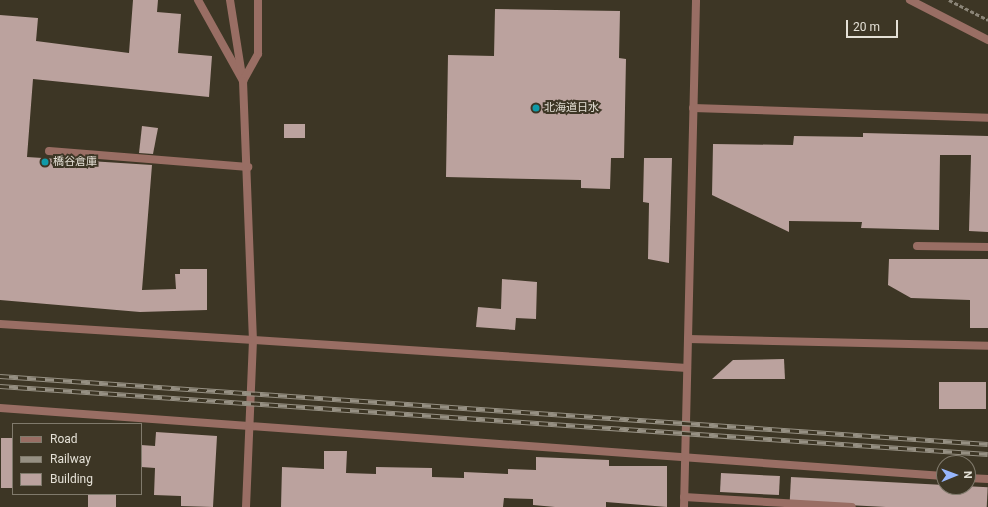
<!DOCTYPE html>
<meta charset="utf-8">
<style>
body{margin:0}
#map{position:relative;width:988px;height:507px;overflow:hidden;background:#3d3625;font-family:Roboto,"Noto Sans JP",sans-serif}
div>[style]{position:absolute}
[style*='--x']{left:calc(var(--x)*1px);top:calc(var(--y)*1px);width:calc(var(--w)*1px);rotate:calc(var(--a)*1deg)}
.building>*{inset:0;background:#bba29e;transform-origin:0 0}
.path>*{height:2.5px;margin-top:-1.25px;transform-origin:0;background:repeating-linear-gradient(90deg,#8b8578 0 4px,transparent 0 6px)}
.service>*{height:8px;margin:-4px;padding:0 4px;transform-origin:4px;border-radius:4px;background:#996e64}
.minor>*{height:8px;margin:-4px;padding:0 4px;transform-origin:4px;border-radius:4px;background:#996e64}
.tertiary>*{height:8px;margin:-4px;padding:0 4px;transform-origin:4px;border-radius:4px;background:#996e64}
.rail>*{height:4.5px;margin-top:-2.25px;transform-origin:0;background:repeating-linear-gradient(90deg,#3d3625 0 9px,#969083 0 18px);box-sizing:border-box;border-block:1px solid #969083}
.dots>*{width:11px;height:11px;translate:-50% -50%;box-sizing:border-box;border:2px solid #3d3625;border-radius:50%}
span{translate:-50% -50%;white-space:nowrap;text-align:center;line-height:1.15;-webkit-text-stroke:4px #3d3625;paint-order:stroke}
.poi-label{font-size:11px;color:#e4e0d6}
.left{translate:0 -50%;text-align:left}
.legend{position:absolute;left:12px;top:423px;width:130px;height:72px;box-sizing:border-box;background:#3d3625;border:1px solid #807a6c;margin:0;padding:5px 7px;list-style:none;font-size:12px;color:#e4e0d6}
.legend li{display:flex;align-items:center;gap:8px;height:20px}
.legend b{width:20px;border:1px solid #807a6c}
.north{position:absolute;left:936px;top:455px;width:40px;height:40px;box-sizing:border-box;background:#3d3625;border:1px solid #807a6c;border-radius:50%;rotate:89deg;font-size:11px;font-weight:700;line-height:16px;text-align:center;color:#e4e0d6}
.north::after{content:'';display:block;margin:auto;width:14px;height:18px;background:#97b6fd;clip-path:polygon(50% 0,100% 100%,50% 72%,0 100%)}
.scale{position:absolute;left:846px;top:20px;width:52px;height:18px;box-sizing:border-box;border:2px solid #e4e0d6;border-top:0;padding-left:5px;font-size:12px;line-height:14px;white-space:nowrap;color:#e4e0d6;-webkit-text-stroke:3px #3d3625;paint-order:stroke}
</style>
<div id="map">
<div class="building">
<div style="clip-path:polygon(133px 0,158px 0,157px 12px,181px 14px,178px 53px,212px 56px,209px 97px,33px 79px,27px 157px,152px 165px,142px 290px,176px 289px,175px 274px,180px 274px,180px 269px,207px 269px,207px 310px,140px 312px,0 300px,0 15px,38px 18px,36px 41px,129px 53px)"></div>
<div style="clip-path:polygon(495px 9px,620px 11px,619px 58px,626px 59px,624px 158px,611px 158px,610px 189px,581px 188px,581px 180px,446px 177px,448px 55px,494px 56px)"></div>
<div style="left:284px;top:124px;width:21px;height:14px"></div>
<div style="clip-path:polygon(142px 126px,158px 128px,153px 154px,139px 153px)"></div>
<div style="clip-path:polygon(863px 133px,988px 136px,988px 232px,969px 231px,971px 155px,940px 155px,939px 230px,861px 228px,862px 222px,789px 221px,789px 232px,712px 195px,713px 144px,793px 145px,794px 136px,863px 137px)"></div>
<div style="clip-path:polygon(644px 158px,672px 158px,669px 263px,648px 259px,649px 203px,643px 202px)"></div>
<div style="clip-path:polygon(889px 259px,988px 259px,988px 328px,970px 328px,970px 300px,911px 298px,888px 285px)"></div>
<div style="clip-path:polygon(502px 279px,537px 282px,536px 319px,516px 318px,515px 330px,476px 327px,478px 307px,501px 309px)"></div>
<div style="clip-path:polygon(784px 359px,785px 379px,712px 379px,733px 360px)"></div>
<div style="left:939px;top:382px;width:47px;height:27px"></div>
<div style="clip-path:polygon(156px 432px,217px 436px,213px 507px,181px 506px,181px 496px,154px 495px,155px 468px,141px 467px,141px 445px,155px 446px)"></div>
<div style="left:1px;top:438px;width:12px;height:50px"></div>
<div style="clip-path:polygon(324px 451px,347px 451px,346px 473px,376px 474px,376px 467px,432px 468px,432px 477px,464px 478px,464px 472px,508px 474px,508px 469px,536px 470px,536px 457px,609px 460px,609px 466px,667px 466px,667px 507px,606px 502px,606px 507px,555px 507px,533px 505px,533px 499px,504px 498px,503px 507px,281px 507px,282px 467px,324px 469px)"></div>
<div style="left:721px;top:473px;width:59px;height:19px;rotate:3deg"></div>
<div style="left:791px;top:477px;width:197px;height:25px;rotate:3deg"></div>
<div style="left:88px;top:494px;width:28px;height:13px"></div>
</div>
<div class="path">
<div style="--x:949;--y:0;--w:44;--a:27.1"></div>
</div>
<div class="service">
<div style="--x:49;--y:151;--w:200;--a:4.6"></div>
<div style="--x:684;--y:497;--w:168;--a:3.4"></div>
</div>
<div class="minor">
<div style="--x:198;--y:0;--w:93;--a:60.9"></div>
<div style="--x:230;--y:0;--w:77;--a:81"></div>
<div style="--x:243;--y:81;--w:31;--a:-61"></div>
<div style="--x:258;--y:54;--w:54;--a:-90"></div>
<div style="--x:693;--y:108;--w:295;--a:1.9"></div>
<div style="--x:917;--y:246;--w:71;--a:0.8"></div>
<div style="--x:0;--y:324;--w:254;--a:3.6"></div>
<div style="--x:0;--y:408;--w:946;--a:4.12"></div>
<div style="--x:968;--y:478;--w:20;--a:3"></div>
</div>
<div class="tertiary">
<div style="--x:910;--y:0;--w:88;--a:27.1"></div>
<div style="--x:243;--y:81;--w:259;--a:87.8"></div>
<div style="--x:253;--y:340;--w:167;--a:92.4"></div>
<div style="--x:688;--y:339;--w:300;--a:1.3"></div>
<div style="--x:253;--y:340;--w:435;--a:3.7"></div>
<div style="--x:684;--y:507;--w:507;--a:-88.64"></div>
</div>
<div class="rail">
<div style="--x:0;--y:376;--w:990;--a:3.94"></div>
<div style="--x:0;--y:386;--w:990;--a:3.94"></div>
</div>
<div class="dots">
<div style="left:536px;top:108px;background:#0f9aa8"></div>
<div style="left:45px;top:162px;background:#0f9aa8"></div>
</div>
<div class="poi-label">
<span class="left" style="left:544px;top:108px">北海道日水</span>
<span class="left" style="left:53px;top:162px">橋谷倉庫</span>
</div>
<ul class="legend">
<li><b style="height:5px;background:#996e64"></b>Road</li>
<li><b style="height:5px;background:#969083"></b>Railway</li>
<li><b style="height:11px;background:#bba29e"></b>Building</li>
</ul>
<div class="north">N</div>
<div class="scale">20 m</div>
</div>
